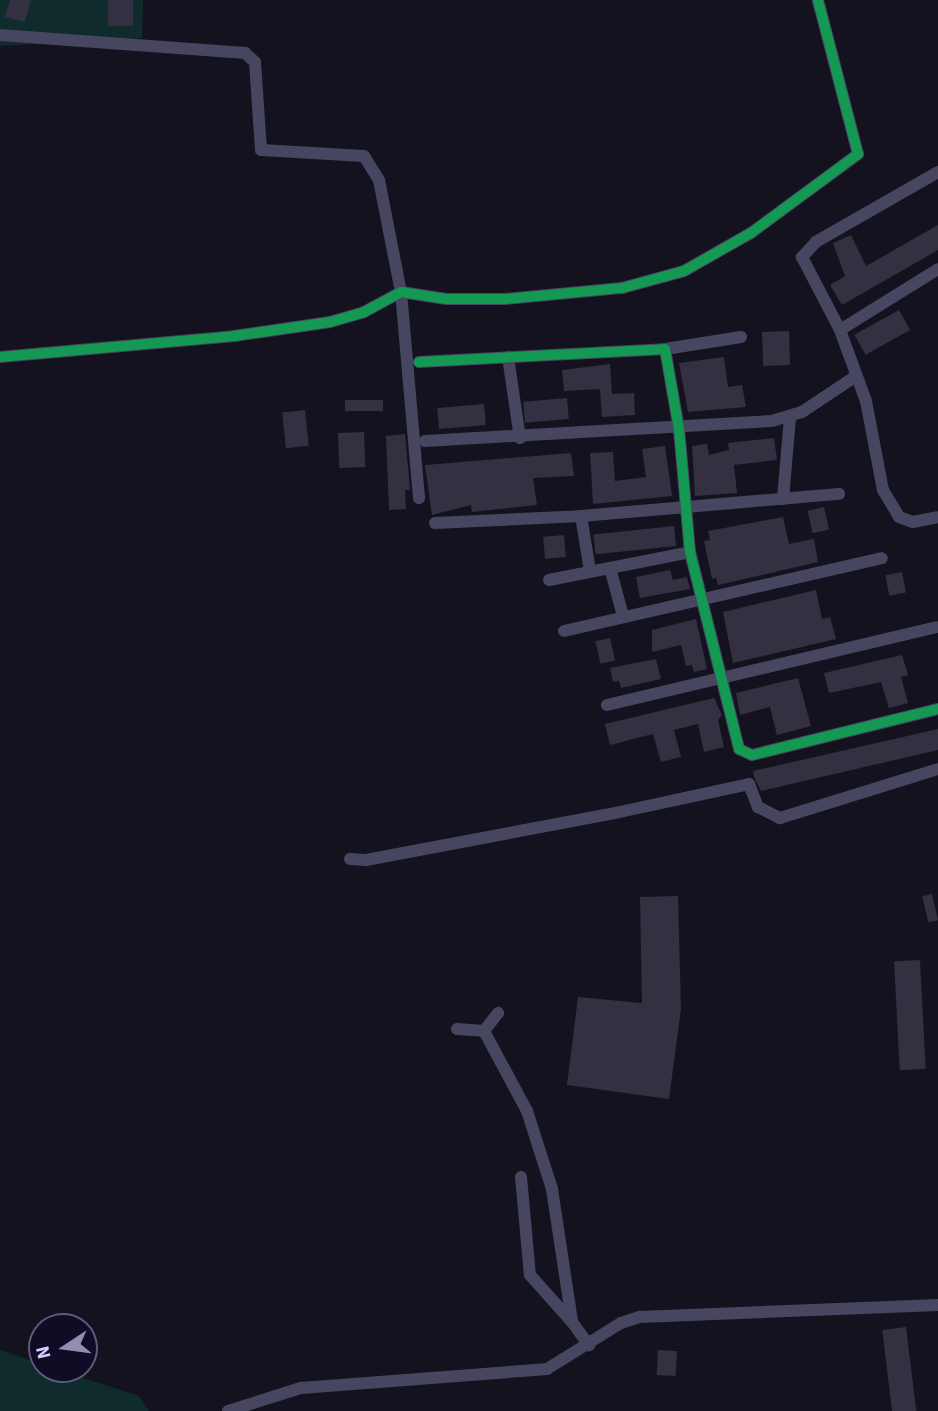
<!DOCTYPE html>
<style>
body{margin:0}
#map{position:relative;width:938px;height:1411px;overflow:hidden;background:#14121f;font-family:"Source Sans 3",sans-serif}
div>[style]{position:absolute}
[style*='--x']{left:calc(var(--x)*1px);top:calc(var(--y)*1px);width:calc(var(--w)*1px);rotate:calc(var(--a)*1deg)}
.green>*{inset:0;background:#102b2b}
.building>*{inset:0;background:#323041;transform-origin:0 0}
.street>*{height:12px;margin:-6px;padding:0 6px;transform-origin:6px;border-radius:6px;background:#464660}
.cycleway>*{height:10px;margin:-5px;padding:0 5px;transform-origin:5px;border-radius:5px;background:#139951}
span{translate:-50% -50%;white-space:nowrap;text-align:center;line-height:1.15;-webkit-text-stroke:5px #100c25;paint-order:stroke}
.north{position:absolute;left:28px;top:1313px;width:70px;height:70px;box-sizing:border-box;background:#100c25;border:2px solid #5f5a7c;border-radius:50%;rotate:257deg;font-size:19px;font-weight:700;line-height:28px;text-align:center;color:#d5d0ff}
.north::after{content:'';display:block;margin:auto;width:24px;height:32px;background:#918eb1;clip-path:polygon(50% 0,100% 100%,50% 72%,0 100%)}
</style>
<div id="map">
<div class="green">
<div style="clip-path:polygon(0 0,143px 0,142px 38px,0 46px)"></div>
<div style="clip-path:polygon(0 1350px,42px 1364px,42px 1369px,56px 1369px,139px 1396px,149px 1411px,0 1411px)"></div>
</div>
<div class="building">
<div style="clip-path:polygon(10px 0,31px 0,25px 22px,5px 17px)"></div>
<div style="left:108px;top:0;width:25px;height:26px"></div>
<div style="clip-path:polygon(938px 225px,938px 250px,842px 305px,830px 285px,845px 276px,833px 243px,851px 235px,866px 266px)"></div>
<div style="left:899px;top:310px;width:23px;height:51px;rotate:61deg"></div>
<div style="left:789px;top:331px;width:34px;height:27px;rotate:88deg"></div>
<div style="clip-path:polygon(724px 357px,728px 387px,742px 385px,746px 407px,688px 412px,679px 363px)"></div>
<div style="clip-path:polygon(610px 364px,612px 394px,634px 393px,635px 415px,602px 417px,600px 389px,564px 391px,562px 370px)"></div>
<div style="left:567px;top:398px;width:21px;height:44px;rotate:85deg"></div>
<div style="left:383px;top:400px;width:11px;height:38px;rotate:90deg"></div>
<div style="left:484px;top:404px;width:21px;height:47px;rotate:85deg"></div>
<div style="left:305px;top:410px;width:36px;height:23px;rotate:84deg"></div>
<div style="left:364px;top:432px;width:35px;height:26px;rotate:88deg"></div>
<div style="clip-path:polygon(405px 434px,410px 490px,405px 490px,406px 509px,389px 510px,386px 436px)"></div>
<div style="clip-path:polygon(774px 438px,777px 460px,734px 465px,737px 493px,695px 496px,692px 446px,707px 444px,709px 455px,729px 450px,728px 443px)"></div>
<div style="clip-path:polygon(665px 446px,672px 496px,593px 504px,590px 453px,613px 452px,615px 481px,646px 477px,642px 449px)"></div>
<div style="clip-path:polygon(571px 453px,574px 476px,533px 478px,537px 505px,472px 512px,471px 505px,432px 515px,425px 465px)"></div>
<div style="left:824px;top:507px;width:23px;height:17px;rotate:77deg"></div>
<div style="clip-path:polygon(783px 517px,789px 544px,814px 539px,818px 562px,718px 585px,716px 578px,712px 579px,704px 541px,710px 540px,708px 531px)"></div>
<div style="left:674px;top:526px;width:20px;height:81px;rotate:84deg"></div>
<div style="left:564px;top:535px;width:22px;height:21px;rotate:85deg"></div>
<div style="clip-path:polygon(670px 570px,673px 580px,687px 577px,690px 589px,640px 598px,636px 577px)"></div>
<div style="left:902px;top:572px;width:21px;height:17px;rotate:79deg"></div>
<div style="clip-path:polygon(816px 590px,822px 619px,830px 617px,836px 639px,733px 663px,723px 612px)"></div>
<div style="clip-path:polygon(696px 619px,707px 669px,694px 672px,692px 665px,686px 666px,681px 645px,652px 652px,652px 630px)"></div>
<div style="left:610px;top:638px;width:23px;height:15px;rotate:77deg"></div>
<div style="clip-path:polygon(902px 655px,908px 675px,901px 677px,908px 703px,889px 708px,881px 682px,829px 693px,824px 673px)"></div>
<div style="clip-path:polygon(656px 659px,661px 679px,621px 688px,619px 681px,613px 682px,610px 668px)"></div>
<div style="clip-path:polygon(798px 678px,811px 726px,777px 735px,770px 707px,740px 715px,736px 693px)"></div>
<div style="clip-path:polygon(714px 698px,722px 715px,718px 720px,724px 747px,704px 752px,698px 724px,674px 730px,681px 757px,661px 762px,653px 734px,610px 745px,605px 724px)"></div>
<div style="clip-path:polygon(938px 729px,938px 750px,761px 791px,754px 777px,753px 771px)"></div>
<div style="left:932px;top:894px;width:27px;height:10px;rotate:77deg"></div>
<div style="clip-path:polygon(678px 896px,681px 1009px,669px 1099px,567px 1085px,578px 997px,642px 1003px,640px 897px)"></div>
<div style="left:920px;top:960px;width:109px;height:26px;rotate:87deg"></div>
<div style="left:906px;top:1327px;width:85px;height:24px;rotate:83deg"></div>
<div style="left:658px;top:1350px;width:19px;height:25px;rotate:3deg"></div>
</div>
<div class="street">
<div style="--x:0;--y:35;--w:246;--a:4.2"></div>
<div style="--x:245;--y:53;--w:13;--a:42"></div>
<div style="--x:255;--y:62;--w:88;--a:86.1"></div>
<div style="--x:261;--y:150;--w:103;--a:3.3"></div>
<div style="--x:364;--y:156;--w:28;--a:58"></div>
<div style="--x:379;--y:180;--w:114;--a:78.9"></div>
<div style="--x:401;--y:292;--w:207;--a:85"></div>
<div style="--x:938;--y:172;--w:141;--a:150.2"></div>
<div style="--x:816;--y:242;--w:21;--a:133"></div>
<div style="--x:802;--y:257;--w:82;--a:62.5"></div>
<div style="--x:840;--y:330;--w:76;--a:69.9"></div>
<div style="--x:866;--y:401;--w:91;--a:79.2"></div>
<div style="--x:883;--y:490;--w:31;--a:59"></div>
<div style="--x:899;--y:517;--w:15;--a:20"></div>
<div style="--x:913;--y:522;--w:25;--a:-11"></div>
<div style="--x:840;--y:330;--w:115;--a:-31.9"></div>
<div style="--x:665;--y:349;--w:77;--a:-9"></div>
<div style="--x:0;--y:357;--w:235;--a:-5.1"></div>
<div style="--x:234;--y:336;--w:97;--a:-8.3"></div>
<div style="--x:330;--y:322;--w:35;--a:-16"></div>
<div style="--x:364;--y:312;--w:42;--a:-28.4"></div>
<div style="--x:401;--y:292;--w:46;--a:8.8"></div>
<div style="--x:446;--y:299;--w:59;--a:0"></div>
<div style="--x:505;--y:299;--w:118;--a:-5.4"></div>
<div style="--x:622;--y:288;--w:64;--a:-15.3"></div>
<div style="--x:684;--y:271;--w:77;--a:-29.6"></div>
<div style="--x:751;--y:233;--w:133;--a:-36.4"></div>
<div style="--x:858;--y:154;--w:159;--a:-104.6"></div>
<div style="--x:508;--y:357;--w:82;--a:81.6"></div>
<div style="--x:419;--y:362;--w:246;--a:-3"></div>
<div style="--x:665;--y:349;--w:81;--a:80.1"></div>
<div style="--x:679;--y:429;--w:123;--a:84.9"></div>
<div style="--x:690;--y:552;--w:203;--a:76"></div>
<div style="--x:739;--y:749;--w:14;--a:25"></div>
<div style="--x:752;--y:755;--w:192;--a:-13.9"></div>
<div style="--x:425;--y:441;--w:348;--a:-3.3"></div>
<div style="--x:772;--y:421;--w:31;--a:-17"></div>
<div style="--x:802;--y:412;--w:65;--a:-33.7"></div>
<div style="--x:783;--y:499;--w:82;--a:-85.1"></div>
<div style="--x:581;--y:516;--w:56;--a:80.7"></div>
<div style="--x:435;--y:523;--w:146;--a:-2.7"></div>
<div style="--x:581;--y:516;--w:259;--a:-4.9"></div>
<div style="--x:610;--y:568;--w:50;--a:74.8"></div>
<div style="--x:549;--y:580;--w:144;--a:-11.2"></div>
<div style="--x:564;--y:631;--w:326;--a:-12.9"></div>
<div style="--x:607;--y:705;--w:338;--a:-13.3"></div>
<div style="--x:350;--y:859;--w:16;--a:4"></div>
<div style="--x:366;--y:860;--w:253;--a:-10.7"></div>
<div style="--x:615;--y:813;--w:137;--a:-12.2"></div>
<div style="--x:749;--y:784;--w:25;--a:69"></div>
<div style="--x:758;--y:807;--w:25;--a:27"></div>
<div style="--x:780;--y:818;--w:165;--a:-17.2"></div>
<div style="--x:457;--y:1029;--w:27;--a:4"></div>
<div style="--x:484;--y:1031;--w:91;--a:61.7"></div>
<div style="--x:527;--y:1111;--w:82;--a:72.2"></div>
<div style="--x:552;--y:1189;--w:134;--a:81.4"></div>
<div style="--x:572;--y:1322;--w:29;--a:54"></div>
<div style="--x:484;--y:1031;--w:23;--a:-52"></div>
<div style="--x:521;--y:1177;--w:98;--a:84.8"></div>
<div style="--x:530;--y:1275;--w:63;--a:48.2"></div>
<div style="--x:228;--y:1411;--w:77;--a:-17.5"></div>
<div style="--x:301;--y:1388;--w:247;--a:-4.4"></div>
<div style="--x:547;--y:1369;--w:87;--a:-31.9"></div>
<div style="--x:621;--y:1323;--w:20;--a:-18"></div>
<div style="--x:640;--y:1317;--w:298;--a:-2.3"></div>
</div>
<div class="cycleway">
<div style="--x:0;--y:357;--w:235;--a:-5.1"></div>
<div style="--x:234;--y:336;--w:97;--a:-8.3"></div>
<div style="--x:330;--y:322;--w:35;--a:-16"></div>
<div style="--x:364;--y:312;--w:42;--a:-28.4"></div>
<div style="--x:401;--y:292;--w:46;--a:8.8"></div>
<div style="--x:446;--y:299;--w:59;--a:0"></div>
<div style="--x:505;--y:299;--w:118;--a:-5.4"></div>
<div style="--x:622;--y:288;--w:64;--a:-15.3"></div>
<div style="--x:684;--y:271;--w:77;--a:-29.6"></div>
<div style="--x:751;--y:233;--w:133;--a:-36.4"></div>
<div style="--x:858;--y:154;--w:159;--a:-104.6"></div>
<div style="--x:419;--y:362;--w:246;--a:-3"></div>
<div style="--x:665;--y:349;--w:81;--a:80.1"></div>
<div style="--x:679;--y:429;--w:123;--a:84.9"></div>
<div style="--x:690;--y:552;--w:203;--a:76"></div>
<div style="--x:739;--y:749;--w:14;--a:25"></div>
<div style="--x:752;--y:755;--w:192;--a:-13.9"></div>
</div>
<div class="north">N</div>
</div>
